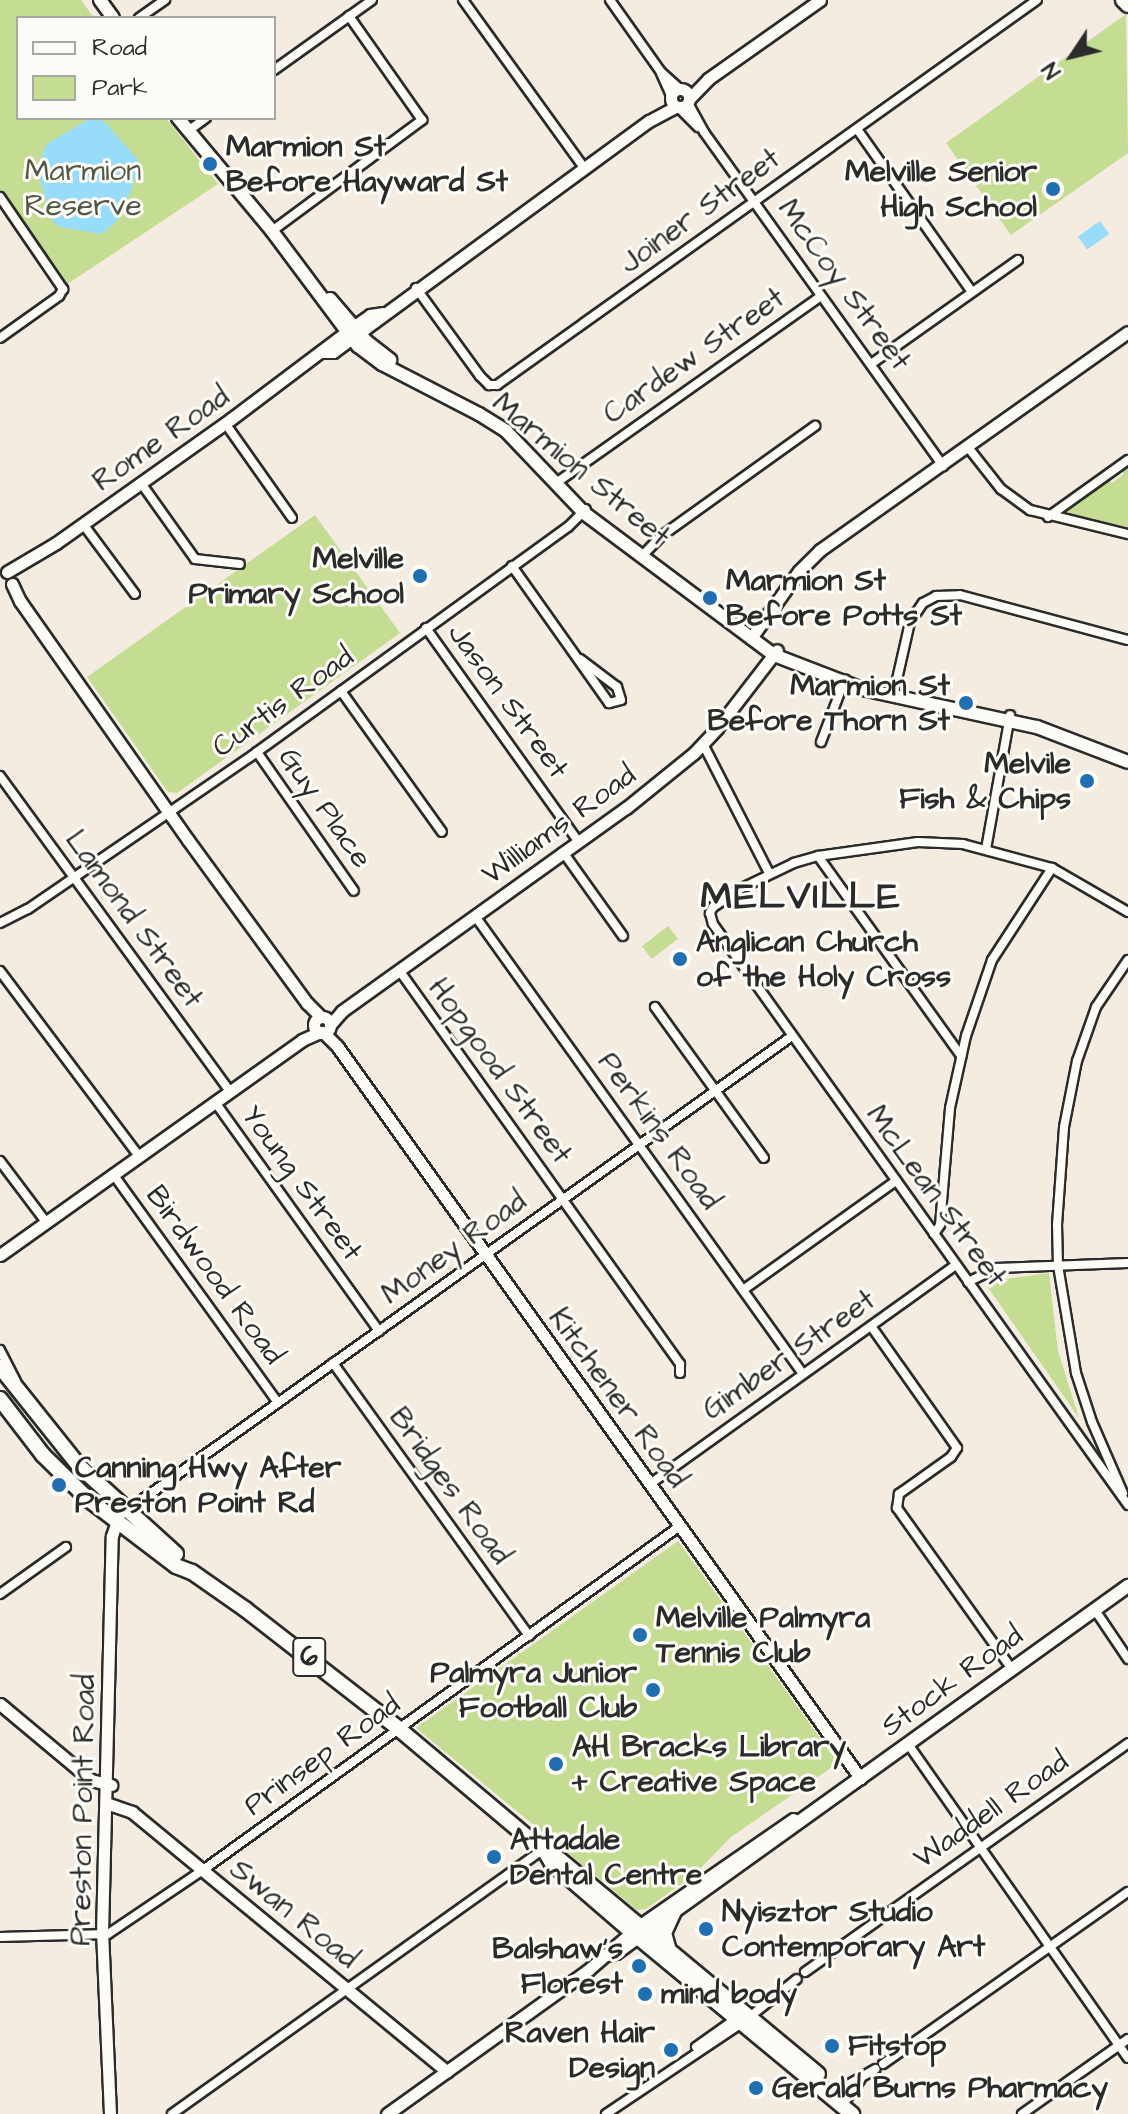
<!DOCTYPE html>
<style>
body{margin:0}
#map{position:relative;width:1128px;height:2114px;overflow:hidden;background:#f4ece0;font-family:"Architects Daughter",sans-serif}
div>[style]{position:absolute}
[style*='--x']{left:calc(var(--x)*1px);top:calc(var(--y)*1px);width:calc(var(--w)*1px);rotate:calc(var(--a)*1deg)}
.green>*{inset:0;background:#c4dd93;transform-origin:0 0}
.water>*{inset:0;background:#97dcf9;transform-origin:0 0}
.roads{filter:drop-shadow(2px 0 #2b2b2b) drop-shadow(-2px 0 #2b2b2b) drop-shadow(0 2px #2b2b2b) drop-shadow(0 -2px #2b2b2b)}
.street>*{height:8px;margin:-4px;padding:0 4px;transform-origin:4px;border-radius:4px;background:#fdfcf7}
.secondary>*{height:11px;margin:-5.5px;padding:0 5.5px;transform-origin:5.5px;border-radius:5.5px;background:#fdfcf7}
.secondary>.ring{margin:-5.5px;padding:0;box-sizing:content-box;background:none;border:11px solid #fdfcf7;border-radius:50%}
.primary>*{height:12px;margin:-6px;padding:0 6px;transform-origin:6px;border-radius:6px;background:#fdfcf7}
.highway>*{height:14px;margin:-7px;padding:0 7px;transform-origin:7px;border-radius:7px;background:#fdfcf7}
.dots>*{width:22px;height:22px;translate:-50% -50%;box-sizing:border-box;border:4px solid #fdfcf7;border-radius:50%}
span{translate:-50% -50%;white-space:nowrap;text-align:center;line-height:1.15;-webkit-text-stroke:6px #fdfcf7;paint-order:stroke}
.shield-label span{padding:2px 6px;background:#fdfcf7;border:2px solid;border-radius:6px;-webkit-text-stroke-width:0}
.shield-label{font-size:28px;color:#2b2b2b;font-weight:700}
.poi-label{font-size:30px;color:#2b2b2b;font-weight:700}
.left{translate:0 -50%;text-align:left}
.right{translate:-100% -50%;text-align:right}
.park-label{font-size:30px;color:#515845}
.street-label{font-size:30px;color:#2b2b2b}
.district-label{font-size:38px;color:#2b2b2b;font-weight:700;letter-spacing:2px}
.legend{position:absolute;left:16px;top:16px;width:260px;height:104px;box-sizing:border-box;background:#fdfcf7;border:2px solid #a9a8a5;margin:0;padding:10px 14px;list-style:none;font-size:24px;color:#2b2b2b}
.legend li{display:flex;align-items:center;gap:16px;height:40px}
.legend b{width:40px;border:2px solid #a9a8a5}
.north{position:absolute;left:1032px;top:16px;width:80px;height:80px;-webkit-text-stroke:6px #fdfcf7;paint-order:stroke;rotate:235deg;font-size:22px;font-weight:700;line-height:32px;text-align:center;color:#2b2b2b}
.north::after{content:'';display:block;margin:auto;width:28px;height:36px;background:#2b2b2b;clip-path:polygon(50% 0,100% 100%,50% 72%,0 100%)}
</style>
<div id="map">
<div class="green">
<div style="clip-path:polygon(0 0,81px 0,94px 18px,18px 18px,18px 118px,166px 118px,218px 184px,66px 285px,0 192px)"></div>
<div style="clip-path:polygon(1126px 14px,1128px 153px,1011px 235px,946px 143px)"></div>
<div style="clip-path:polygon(1128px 464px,1128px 527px,1070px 516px,1067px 508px,1108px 479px,1112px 483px,1124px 474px,1121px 469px)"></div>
<div style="clip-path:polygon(315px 515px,400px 633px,177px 793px,168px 792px,87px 677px)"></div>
<div style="left:668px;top:926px;width:16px;height:33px;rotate:52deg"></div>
<div style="clip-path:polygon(1049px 1273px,1058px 1351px,1079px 1418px,987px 1286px,998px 1280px)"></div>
<div style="clip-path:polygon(678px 1541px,838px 1763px,731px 1837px,695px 1874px,646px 1909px,637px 1910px,416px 1728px)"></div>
</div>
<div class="water">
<div style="clip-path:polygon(89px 119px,104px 121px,138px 160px,139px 168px,121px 217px,102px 234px,60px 227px,52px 221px,39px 176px,38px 165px,47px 144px)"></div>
<div style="left:1100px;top:221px;width:16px;height:27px;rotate:55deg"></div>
</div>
<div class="roads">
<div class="street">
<div style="--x:463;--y:0;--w:207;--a:54.2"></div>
<div style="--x:610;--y:0;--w:88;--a:54.7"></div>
<div style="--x:661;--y:72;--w:25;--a:42"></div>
<div style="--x:139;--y:18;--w:32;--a:-35"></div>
<div style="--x:274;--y:70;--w:120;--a:-35.5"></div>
<div style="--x:661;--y:73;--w:24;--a:66"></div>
<div style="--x:688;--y:103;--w:33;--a:61"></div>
<div style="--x:704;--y:132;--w:411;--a:54.4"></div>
<div style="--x:679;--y:108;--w:27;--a:45"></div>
<div style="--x:857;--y:129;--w:199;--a:54.8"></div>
<div style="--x:188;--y:131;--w:22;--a:-36"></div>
<div style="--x:0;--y:197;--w:112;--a:55.6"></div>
<div style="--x:63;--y:289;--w:8;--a:120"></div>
<div style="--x:59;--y:296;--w:72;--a:144.6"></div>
<div style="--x:272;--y:231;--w:187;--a:-36.5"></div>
<div style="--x:422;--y:120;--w:127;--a:-125.1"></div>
<div style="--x:416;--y:288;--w:109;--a:54"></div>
<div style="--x:480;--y:376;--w:13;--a:45"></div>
<div style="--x:489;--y:385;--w:8;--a:0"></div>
<div style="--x:497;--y:385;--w:663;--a:-35.49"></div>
<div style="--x:871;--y:364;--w:180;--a:-35.3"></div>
<div style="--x:225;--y:423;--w:116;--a:54.8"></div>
<div style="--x:967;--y:446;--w:55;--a:51.7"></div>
<div style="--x:1001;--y:489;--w:36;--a:36"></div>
<div style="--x:1030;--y:510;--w:101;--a:13.8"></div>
<div style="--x:141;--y:483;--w:93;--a:54.6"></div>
<div style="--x:195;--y:559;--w:45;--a:6.3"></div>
<div style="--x:556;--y:483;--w:324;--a:-35.2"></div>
<div style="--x:1048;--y:517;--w:98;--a:-35.5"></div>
<div style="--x:83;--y:524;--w:87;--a:53.4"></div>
<div style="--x:641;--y:557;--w:28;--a:-46"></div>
<div style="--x:660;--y:537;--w:191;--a:-35.6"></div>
<div style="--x:512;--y:566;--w:168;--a:54.7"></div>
<div style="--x:609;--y:703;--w:12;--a:-14"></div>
<div style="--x:621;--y:700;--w:14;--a:-107"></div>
<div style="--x:617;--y:687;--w:46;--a:-142.9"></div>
<div style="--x:426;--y:628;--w:262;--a:54.5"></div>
<div style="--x:341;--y:691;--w:173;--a:54.4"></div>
<div style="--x:893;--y:697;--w:77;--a:-77.2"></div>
<div style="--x:910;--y:622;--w:23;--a:-56"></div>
<div style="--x:923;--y:603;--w:15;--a:-28"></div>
<div style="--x:936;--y:596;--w:24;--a:-2"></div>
<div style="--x:960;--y:595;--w:174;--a:15"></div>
<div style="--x:821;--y:742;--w:67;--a:-69.1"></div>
<div style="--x:703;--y:744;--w:145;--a:62.9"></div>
<div style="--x:257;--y:752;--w:169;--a:55.1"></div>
<div style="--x:0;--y:776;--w:390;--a:53.9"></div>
<div style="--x:986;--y:849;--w:136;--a:-79.8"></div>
<div style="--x:563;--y:852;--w:103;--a:54.5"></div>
<div style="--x:818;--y:856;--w:246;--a:54.4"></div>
<div style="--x:1128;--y:912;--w:88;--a:-149.9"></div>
<div style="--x:1052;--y:868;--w:92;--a:-164.9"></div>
<div style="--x:963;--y:844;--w:45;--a:-177.5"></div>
<div style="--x:918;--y:842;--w:101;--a:172"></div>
<div style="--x:818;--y:856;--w:25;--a:164"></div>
<div style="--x:794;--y:863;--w:60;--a:154.3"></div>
<div style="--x:740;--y:889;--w:32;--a:146"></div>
<div style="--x:713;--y:907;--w:7;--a:117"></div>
<div style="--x:710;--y:913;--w:11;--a:75"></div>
<div style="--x:713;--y:924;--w:714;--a:54.46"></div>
<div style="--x:475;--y:916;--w:563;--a:54.39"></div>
<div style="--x:0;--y:923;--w:31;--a:-27"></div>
<div style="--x:28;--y:909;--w:278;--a:-34.4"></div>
<div style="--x:257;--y:752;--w:384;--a:-35.9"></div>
<div style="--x:568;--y:527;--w:25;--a:-45"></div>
<div style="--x:399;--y:970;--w:484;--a:54.5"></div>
<div style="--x:680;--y:1364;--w:9;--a:90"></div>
<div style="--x:0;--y:971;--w:231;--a:53.1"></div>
<div style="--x:655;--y:1007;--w:186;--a:54.2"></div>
<div style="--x:215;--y:1102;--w:282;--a:54.4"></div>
<div style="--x:0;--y:1161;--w:76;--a:53"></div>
<div style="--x:113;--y:1174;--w:282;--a:54.2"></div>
<div style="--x:934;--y:1234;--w:11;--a:-56"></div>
<div style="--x:940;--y:1225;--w:117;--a:-85.1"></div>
<div style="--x:950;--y:1108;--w:74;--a:-77.5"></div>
<div style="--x:966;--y:1036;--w:80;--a:-71.1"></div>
<div style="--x:992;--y:960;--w:110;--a:-56.9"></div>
<div style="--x:968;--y:1282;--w:32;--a:-26"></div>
<div style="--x:997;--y:1268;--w:131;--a:-2.2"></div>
<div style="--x:743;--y:1290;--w:188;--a:-35.5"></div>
<div style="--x:871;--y:1326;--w:149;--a:54.8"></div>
<div style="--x:957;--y:1448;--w:11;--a:124"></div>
<div style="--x:951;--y:1457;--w:64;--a:144.6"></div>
<div style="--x:899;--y:1494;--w:14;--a:98"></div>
<div style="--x:897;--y:1508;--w:198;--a:54.5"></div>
<div style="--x:0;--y:1350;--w:35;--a:63"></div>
<div style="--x:333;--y:1363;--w:336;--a:54.3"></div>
<div style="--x:650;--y:1484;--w:376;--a:-35.6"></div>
<div style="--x:1123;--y:1493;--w:77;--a:-113.6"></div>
<div style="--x:1092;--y:1422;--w:52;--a:-108.1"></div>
<div style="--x:1076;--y:1373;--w:109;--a:-99.5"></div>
<div style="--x:1058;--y:1265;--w:40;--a:-91.4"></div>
<div style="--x:1057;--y:1225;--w:98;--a:-85.9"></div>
<div style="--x:1064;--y:1127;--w:67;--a:-78.9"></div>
<div style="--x:1077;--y:1061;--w:57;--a:-70.6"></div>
<div style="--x:1096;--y:1007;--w:57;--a:-55.8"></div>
<div style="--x:143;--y:1499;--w:797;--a:-35.5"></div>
<div style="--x:0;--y:1594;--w:81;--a:-35.5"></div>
<div style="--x:1095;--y:1610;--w:59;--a:56"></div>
<div style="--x:908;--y:1744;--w:383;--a:55"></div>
<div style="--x:0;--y:1937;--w:108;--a:-1.6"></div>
<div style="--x:108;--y:1934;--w:115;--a:-34"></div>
<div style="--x:203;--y:1870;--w:588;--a:-35.8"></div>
<div style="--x:805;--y:1972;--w:396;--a:-35.3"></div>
<div style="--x:696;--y:2047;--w:50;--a:-35.3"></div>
<div style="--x:883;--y:2064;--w:299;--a:-35.1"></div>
<div style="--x:834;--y:2099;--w:18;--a:-47"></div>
<div style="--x:846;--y:2086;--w:34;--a:-30"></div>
<div style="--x:842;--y:2106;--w:32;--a:-55"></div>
<div style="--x:172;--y:2114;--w:455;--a:-35.5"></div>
<div style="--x:606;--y:2114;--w:164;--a:-33.8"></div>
<div style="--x:742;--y:2023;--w:70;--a:-38.7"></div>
<div style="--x:1022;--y:2114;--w:130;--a:-35.3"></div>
</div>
<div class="secondary">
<div class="ring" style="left:671px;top:89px;width:7px;height:7px"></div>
<div style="--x:689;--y:99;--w:28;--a:-46"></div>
<div style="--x:708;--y:79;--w:137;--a:-35.2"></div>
<div style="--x:324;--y:352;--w:9;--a:0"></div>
<div style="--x:333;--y:352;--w:391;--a:-36.2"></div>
<div style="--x:649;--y:121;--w:30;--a:-28"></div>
<div style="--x:7;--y:572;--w:57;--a:-30.6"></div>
<div style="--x:56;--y:543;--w:214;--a:-35.3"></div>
<div style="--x:231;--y:419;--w:153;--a:-37"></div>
<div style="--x:353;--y:327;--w:21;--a:-35"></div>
<div style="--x:370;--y:315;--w:12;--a:-9"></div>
<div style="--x:12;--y:584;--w:19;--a:65"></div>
<div style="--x:20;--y:601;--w:292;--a:54.9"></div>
<div style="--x:188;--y:840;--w:202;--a:53.9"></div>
<div style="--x:307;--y:1003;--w:20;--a:45"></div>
<div style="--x:751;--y:638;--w:82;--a:-54.4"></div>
<div style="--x:799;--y:571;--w:30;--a:-45"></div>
<div style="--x:820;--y:550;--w:377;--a:-35.3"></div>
<div class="ring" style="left:314px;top:1017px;width:5px;height:5px"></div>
<div style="--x:330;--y:1025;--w:18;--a:-49"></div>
<div style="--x:342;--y:1011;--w:349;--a:-35.6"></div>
<div style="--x:626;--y:808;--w:87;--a:-39"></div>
<div style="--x:694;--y:753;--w:34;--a:-47"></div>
<div style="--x:717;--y:728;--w:98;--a:-52.4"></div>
<div style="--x:323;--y:1032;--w:20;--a:45"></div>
<div style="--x:337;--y:1046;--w:900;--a:54.45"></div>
<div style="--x:0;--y:1255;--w:371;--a:-35.4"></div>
<div style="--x:302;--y:1040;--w:20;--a:-24"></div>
<div style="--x:0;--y:1704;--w:119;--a:39.9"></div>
<div style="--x:91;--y:1780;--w:21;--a:14"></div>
<div style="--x:106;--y:1803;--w:28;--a:19"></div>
<div style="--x:132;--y:1812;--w:408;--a:39.5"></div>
<div style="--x:607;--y:1955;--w:9;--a:-13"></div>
<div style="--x:616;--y:1953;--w:27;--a:-36"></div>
<div style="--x:110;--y:2114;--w:180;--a:-92.5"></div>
<div style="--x:102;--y:1934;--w:398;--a:-88.6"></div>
<div style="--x:112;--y:1536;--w:29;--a:-72"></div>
<div style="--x:387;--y:2114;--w:247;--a:-35.6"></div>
<div style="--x:588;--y:1970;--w:58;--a:-40.8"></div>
</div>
<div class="primary">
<div style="--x:100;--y:0;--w:22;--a:54"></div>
<div style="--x:178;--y:118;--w:147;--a:50.2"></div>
<div style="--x:272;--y:231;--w:144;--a:53.2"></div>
<div style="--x:358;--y:346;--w:30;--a:37"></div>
<div style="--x:382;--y:364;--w:109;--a:27.3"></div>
<div style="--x:479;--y:414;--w:32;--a:32"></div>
<div style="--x:506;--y:431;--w:113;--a:46.4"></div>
<div style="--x:584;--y:513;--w:237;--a:36.8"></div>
<div style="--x:774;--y:655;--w:94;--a:21.1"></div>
<div style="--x:862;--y:689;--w:179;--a:12.3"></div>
<div style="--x:1037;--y:727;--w:97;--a:21"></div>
<div style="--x:330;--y:299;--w:55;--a:49.4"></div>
<div style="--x:366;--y:341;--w:31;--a:38"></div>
<div style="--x:635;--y:1930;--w:193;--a:-34.7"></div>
<div style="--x:640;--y:1936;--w:601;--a:-35.65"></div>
</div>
<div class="highway">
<div style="--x:1123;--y:0;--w:7;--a:45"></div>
<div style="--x:0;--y:1367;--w:127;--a:51.4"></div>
<div style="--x:79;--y:1466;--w:131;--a:42.2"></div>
<div style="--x:0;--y:1399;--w:71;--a:52.5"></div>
<div style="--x:43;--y:1455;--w:63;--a:44.4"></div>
<div style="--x:88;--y:1499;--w:111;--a:37.3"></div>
<div style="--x:176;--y:1566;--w:17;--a:21"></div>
<div style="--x:192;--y:1572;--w:65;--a:34.9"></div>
<div style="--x:245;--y:1609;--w:195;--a:37.9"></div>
<div style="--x:399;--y:1729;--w:192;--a:40.1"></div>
<div style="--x:546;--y:1853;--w:12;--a:59"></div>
<div style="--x:552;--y:1863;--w:106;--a:40.8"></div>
<div style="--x:632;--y:1932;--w:286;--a:39.6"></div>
<div style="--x:554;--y:1855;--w:343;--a:39.7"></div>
<div style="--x:668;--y:1947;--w:15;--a:-106"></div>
<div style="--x:664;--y:1933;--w:23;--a:-65"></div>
</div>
</div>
<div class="dots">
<div style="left:210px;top:164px;background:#1f6fb2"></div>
<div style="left:1053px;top:189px;background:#1f6fb2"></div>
<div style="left:420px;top:576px;background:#1f6fb2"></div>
<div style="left:710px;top:598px;background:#1f6fb2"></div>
<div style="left:966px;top:703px;background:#1f6fb2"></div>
<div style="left:1087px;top:781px;background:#1f6fb2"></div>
<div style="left:680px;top:959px;background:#1f6fb2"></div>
<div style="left:59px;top:1485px;background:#1f6fb2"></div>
<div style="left:640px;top:1635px;background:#1f6fb2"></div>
<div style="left:653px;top:1690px;background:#1f6fb2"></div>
<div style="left:556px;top:1764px;background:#1f6fb2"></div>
<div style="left:494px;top:1857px;background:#1f6fb2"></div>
<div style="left:706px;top:1929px;background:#1f6fb2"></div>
<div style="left:639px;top:1966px;background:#1f6fb2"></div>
<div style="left:645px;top:1994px;background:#1f6fb2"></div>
<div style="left:832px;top:2046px;background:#1f6fb2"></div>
<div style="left:671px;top:2050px;background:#1f6fb2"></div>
<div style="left:756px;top:2088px;background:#1f6fb2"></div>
</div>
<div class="shield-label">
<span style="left:309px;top:1657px">6</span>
</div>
<div class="poi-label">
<span class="left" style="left:226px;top:164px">Marmion St<br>Before Hayward St</span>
<span class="right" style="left:1037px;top:189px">Melville Senior<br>High School</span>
<span class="right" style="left:404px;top:576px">Melville<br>Primary School</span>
<span class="left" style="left:726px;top:598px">Marmion St<br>Before Potts St</span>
<span class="right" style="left:950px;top:703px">Marmion St<br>Before Thorn St</span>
<span class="right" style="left:1071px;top:781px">Melvile<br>Fish &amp; Chips</span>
<span class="left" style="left:696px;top:959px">Anglican Church<br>of the Holy Cross</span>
<span class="left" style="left:75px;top:1485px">Canning Hwy After<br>Preston Point Rd</span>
<span class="left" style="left:656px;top:1635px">Melville Palmyra<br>Tennis Club</span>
<span class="right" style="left:637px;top:1690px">Palmyra Junior<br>Football Club</span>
<span class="left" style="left:572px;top:1764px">AH Bracks Library<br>+ Creative Space</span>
<span class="left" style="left:510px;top:1857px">Attadale<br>Dental Centre</span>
<span class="left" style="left:722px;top:1929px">Nyisztor Studio<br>Contemporary Art</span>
<span class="right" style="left:623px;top:1966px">Balshaw's<br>Florest</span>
<span class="left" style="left:661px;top:1994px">mind body</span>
<span class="right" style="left:655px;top:2050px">Raven Hair<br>Design</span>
<span class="left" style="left:848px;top:2046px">Fitstop</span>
<span class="left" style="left:772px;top:2088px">Gerald Burns Pharmacy</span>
</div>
<div class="park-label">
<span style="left:83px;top:188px">Marmion<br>Reserve</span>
</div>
<div class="street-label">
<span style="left:700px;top:211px;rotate:-36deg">Joiner Street</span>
<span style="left:844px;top:285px;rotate:54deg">McCoy Street</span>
<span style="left:694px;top:356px;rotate:-35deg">Cardew Street</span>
<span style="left:161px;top:439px;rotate:-35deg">Rome Road</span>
<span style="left:581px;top:470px;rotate:40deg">Marmion Street</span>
<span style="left:508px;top:701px;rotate:54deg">Jason Street</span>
<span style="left:283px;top:702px;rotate:-36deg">Curtis Road</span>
<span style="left:325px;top:808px;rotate:55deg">Guy Place</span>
<span style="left:559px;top:825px;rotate:-36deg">Williams Road</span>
<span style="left:134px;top:919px;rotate:54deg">Lamond Street</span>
<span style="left:500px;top:1071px;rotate:54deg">Hopgood Street</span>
<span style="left:659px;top:1131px;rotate:54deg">Perkins Road</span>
<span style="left:302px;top:1183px;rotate:54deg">Young Street</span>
<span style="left:936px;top:1196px;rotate:54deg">McLean Street</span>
<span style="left:454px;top:1248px;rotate:-36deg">Money Road</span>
<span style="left:215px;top:1275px;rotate:54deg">Birdwood Road</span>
<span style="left:789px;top:1355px;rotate:-35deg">Gimber Street</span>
<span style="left:618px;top:1398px;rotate:54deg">Kitchener Road</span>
<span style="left:450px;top:1486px;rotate:54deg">Bridges Road</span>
<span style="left:952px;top:1681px;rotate:-36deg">Stock Road</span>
<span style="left:322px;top:1755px;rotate:-36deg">Prinsep Road</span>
<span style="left:83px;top:1810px;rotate:-89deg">Preston Point Road</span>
<span style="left:991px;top:1810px;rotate:-35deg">Waddell Road</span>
<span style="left:294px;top:1914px;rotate:39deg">Swan Road</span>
</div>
<div class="district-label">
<span style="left:801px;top:898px">MELVILLE</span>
</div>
<ul class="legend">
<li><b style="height:10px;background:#fdfcf7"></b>Road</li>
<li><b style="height:22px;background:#c4dd93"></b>Park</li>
</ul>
<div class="north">N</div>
</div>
